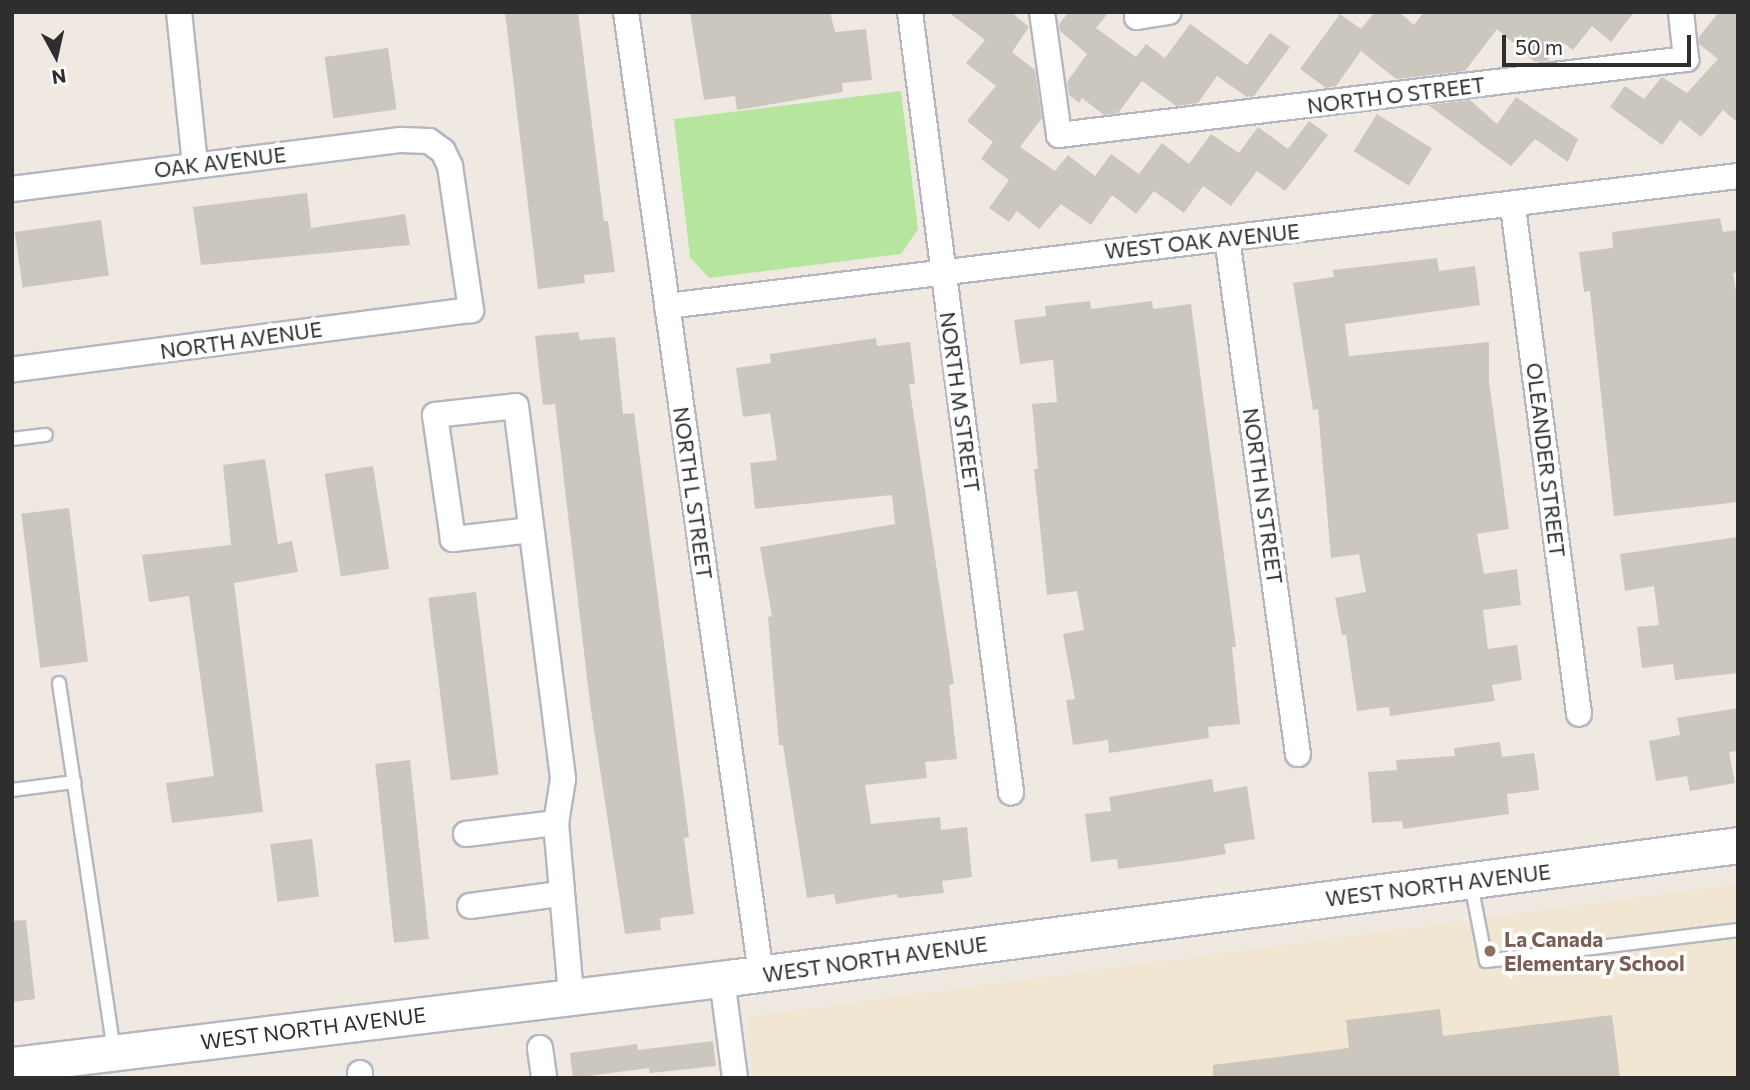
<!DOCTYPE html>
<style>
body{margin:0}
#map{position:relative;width:1750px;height:1090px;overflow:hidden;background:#efe9e1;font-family:Commissioner,sans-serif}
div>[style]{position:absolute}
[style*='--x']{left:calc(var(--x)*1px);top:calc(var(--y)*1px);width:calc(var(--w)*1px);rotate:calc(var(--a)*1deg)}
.education>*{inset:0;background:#f0e6d1}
.green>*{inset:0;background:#b6e59e}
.building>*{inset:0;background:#cbc7bf;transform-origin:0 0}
.roads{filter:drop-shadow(2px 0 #b4b7c1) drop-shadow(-2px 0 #b4b7c1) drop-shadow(0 2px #b4b7c1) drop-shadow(0 -2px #b4b7c1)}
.lane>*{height:12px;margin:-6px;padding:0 6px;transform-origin:6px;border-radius:6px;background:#fff}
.street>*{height:24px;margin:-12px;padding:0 12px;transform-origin:12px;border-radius:12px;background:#fff}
.secondary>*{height:35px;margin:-17.5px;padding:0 17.5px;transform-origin:17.5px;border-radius:17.5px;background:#fff}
.dots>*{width:19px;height:19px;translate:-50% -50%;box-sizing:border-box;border:4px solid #fff;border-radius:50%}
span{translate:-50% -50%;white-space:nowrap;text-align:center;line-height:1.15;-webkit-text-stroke:7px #fff;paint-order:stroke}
.street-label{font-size:21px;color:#2e2e2e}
.education-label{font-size:21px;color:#785e54;font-weight:700}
.left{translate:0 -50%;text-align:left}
.frame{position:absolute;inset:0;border:14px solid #2e2e2e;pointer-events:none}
.north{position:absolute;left:21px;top:21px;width:70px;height:70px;-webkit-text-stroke:5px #fff;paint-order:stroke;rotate:172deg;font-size:19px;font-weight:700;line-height:28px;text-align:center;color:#2e2e2e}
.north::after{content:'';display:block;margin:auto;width:24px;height:32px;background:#2e2e2e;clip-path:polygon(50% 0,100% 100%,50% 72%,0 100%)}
.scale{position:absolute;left:1502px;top:35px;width:189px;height:32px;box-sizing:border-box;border:4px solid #2e2e2e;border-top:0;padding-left:9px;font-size:21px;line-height:24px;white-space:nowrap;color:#2e2e2e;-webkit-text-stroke:5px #fff;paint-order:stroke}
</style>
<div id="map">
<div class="education">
<div style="clip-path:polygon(1738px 884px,1738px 1078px,753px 1078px,746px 1017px)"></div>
</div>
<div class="green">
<div style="clip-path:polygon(901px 91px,918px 229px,901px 254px,709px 278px,690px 257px,674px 119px)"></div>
</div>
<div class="building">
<div style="clip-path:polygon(505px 12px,578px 12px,604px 221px,608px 221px,615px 272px,584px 275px,585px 283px,538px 289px)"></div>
<div style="clip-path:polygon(690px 12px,830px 12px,835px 32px,866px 29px,872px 80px,842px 83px,843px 92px,737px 110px,735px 96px,704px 100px)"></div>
<div style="clip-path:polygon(948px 12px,1011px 12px,1029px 27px,1012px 52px,1035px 70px,1042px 118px,1020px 147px,1055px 171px,1068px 155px,1095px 176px,1111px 154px,1139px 174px,1162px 143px,1189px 164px,1211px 134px,1239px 153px,1258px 127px,1288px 149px,1309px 121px,1328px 135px,1285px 191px,1257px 171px,1231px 206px,1203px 186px,1184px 213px,1154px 191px,1136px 214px,1112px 195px,1091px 225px,1061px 204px,1039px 229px,1017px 211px,1009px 222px,989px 208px,1009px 180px,981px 159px,993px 142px,967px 121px,996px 86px,966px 63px,985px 40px)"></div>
<div style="clip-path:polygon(1069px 12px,1109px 12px,1096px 28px,1136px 57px,1146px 44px,1165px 58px,1190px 24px,1247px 65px,1270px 33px,1290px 47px,1254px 96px,1247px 97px,1217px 76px,1198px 103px,1176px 106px,1142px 81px,1118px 113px,1104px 115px,1082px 98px,1079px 103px,1069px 95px,1067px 82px,1087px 54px,1060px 31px,1059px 24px)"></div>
<div style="clip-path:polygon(1375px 12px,1399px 12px,1414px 25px,1424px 12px,1634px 12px,1611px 42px,1592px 26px,1573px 50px,1564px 43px,1547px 61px,1535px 62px,1497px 29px,1465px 71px,1396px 79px,1361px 51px,1336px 86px,1326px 88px,1300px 69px,1340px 14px,1361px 29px)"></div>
<div style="clip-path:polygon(1719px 12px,1738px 12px,1738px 123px,1723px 110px,1701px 137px,1680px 120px,1662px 145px,1610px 107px,1625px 86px,1644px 99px,1662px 77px,1687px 93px,1718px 59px,1699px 44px,1699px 37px)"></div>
<div style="left:388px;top:48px;width:62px;height:64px;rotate:82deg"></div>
<div style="clip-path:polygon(1516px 97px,1578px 139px,1568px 162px,1535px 139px,1511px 166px,1428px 105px,1470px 100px,1497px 124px)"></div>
<div style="left:1377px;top:114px;width:65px;height:44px;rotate:32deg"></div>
<div style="clip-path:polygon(307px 193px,311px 228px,405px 214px,410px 245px,201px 265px,193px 207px)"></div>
<div style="clip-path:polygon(1720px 218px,1723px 232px,1738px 230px,1738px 272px,1733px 273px,1738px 303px,1738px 502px,1614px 516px,1590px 291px,1584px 292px,1579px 252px,1613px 248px,1612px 232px)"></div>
<div style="left:101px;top:220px;width:56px;height:87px;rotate:82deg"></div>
<div style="clip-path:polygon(1437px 258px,1439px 271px,1475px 266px,1480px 305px,1345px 324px,1349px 356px,1489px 342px,1489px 381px,1509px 529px,1477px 534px,1484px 574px,1517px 569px,1521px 605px,1483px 610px,1488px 649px,1517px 645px,1522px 680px,1492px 685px,1495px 701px,1390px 716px,1389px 707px,1357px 711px,1346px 635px,1342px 635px,1335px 598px,1366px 592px,1359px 554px,1331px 558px,1318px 409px,1313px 410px,1293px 283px,1334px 277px,1333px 270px)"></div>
<div style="clip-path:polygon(1090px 301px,1091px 309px,1152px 301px,1153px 309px,1191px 304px,1236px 647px,1232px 647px,1240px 724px,1208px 727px,1209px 738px,1109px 753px,1108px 740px,1073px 745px,1066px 700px,1075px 699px,1063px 634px,1084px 630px,1077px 591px,1047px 595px,1034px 469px,1038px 469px,1032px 404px,1057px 402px,1053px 360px,1020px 364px,1014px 320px,1046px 316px,1045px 306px)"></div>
<div style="clip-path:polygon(578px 332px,580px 340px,615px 337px,623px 414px,634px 413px,689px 837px,684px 838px,694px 914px,660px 918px,661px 930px,625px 934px,590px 703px,555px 404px,543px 405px,535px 336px)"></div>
<div style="clip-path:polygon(876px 338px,877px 346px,910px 342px,915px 384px,909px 384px,954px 684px,949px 685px,957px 759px,925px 762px,927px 778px,865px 785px,871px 824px,940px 817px,941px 830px,967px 827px,972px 877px,942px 881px,944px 893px,898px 898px,897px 894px,836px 904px,834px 894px,807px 898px,783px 745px,779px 745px,768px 617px,772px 616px,760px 547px,895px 524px,892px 495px,755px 509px,750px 463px,777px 460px,770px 413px,743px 417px,736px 368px,771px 363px,770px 354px)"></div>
<div style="clip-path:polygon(265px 459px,278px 544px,292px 541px,298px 572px,234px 583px,263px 812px,172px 823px,166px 783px,214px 776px,189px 596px,149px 602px,142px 555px,231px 545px,223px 465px)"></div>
<div style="left:373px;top:466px;width:104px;height:49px;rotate:81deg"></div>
<div style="left:69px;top:508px;width:155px;height:48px;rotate:83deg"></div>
<div style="clip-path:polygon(1738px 537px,1738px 673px,1675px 680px,1673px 664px,1642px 668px,1637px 627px,1659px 625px,1654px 586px,1625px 591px,1620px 554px)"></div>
<div style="left:476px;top:592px;width:184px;height:48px;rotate:83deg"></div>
<div style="clip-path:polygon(1738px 708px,1738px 751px,1729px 752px,1735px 783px,1690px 791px,1687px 776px,1656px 781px,1649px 741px,1680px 735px,1677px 718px)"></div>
<div style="clip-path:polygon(1500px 742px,1502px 757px,1534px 753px,1537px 772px,1539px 790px,1507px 794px,1509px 814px,1403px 829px,1402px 821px,1372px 823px,1368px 772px,1397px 770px,1396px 760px,1455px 756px,1454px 748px)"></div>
<div style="left:410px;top:760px;width:180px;height:35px;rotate:84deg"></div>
<div style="clip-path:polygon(1212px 779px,1214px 792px,1247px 786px,1255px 839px,1224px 844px,1226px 854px,1183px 861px,1118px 869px,1117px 859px,1091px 862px,1085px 814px,1111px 811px,1109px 797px)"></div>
<div style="left:312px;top:839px;width:58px;height:42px;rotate:83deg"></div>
<div style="clip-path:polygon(26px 920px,35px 999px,12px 1002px,12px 921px)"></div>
<div style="clip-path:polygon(1440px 1009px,1443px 1036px,1612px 1015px,1620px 1078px,1213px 1078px,1213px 1065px,1349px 1048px,1346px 1020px)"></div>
<div style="clip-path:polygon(713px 1041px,716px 1066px,650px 1073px,649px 1068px,573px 1078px,570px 1053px,637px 1044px,638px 1050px)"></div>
</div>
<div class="roads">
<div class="lane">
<div style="--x:12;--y:439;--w:34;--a:-7"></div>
<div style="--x:59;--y:683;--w:373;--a:81.5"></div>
<div style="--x:12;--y:790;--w:63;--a:-7.4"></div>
<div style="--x:1471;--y:884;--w:78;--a:79"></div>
<div style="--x:1486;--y:961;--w:254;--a:-7"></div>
</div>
<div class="street">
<div style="--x:179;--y:12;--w:153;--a:84"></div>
<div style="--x:626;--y:12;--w:971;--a:82.01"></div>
<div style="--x:910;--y:12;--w:787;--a:82.62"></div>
<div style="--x:1042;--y:12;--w:124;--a:82.1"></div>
<div style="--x:1059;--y:135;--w:632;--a:-6.91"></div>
<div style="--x:1686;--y:59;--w:47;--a:-96.1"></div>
<div style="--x:1137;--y:12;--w:5;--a:90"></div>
<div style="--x:1137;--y:17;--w:32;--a:-9"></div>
<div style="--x:12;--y:189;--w:392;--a:-7.2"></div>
<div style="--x:401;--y:140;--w:28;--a:2"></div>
<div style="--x:429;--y:141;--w:17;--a:36"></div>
<div style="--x:443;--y:151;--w:17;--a:65"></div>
<div style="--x:450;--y:166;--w:146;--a:81.7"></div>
<div style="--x:471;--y:310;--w:463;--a:172.6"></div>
<div style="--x:1513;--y:207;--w:511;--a:82.58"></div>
<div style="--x:1227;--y:238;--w:521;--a:82.17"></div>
<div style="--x:667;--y:306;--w:1079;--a:-6.92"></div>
<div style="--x:531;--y:530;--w:79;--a:173.4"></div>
<div style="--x:453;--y:539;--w:125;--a:-98.3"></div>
<div style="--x:435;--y:415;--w:81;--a:-6.3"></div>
<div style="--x:516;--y:406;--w:376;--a:82.8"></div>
<div style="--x:563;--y:779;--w:45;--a:99"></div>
<div style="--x:556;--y:823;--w:174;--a:85"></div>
<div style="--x:466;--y:834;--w:91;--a:-7"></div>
<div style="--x:470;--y:906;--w:91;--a:-7.6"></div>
<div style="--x:722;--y:979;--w:100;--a:82.5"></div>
<div style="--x:540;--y:1048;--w:30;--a:82"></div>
<div style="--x:360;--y:1073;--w:5;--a:90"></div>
</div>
<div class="secondary">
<div style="--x:12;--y:1065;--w:729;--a:-6.93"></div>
<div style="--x:736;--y:977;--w:1011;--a:-7.5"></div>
</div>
</div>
<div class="dots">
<div style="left:1490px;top:951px;background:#8d6e63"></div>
</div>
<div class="street-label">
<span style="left:1396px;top:95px;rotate:-7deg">NORTH O STREET</span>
<span style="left:220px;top:162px;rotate:-7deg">OAK AVENUE</span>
<span style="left:1202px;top:241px;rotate:-6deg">WEST OAK AVENUE</span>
<span style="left:241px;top:340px;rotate:-8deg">NORTH AVENUE</span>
<span style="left:960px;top:402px;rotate:82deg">NORTH M STREET</span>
<span style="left:1546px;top:460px;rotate:83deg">OLEANDER STREET</span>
<span style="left:693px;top:493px;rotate:82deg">NORTH L STREET</span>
<span style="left:1263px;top:496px;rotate:82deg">NORTH N STREET</span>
<span style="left:1438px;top:885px;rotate:-7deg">WEST NORTH AVENUE</span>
<span style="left:875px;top:959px;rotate:-8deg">WEST NORTH AVENUE</span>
<span style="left:313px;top:1028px;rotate:-7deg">WEST NORTH AVENUE</span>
</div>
<div class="education-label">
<span class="left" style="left:1504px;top:951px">La Canada<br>Elementary School</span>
</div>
<div class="frame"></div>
<div class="north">N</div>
<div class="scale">50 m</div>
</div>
